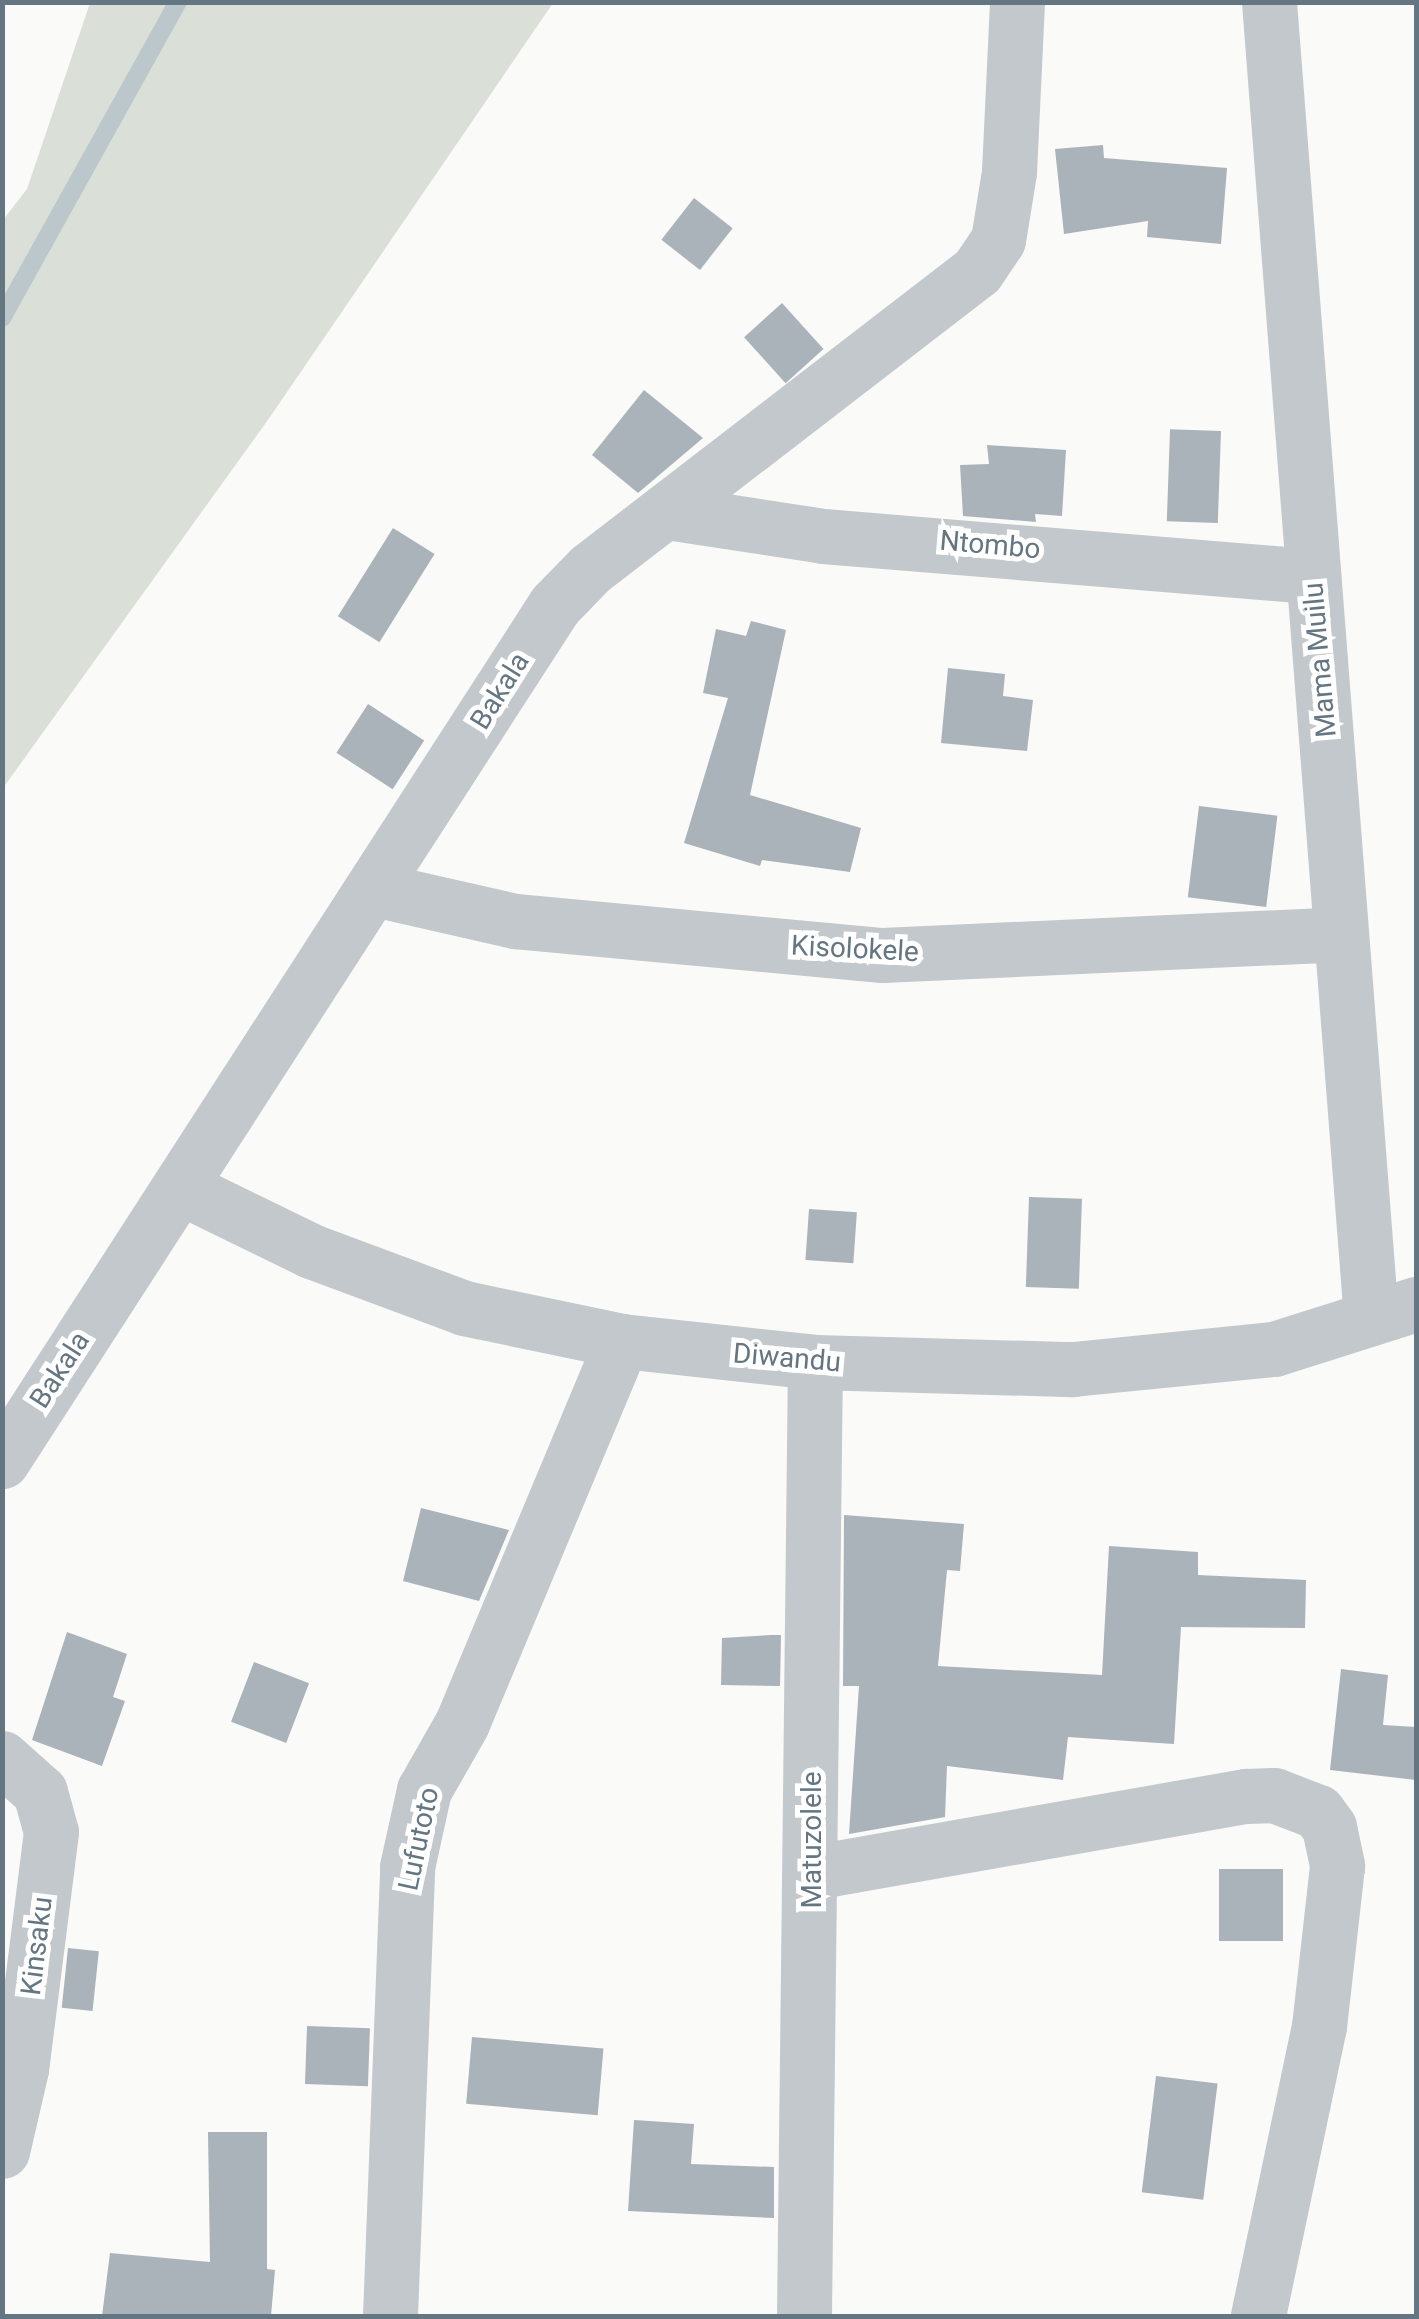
<!DOCTYPE html>
<style>
body{margin:0}
#map{position:relative;width:1419px;height:2319px;overflow:hidden;background:#fafaf8;font-family:Roboto,sans-serif}
div>[style]{position:absolute}
[style*='--x']{left:calc(var(--x)*1px);top:calc(var(--y)*1px);width:calc(var(--w)*1px);rotate:calc(var(--a)*1deg)}
.green>*{inset:0;background:#dadfd7}
.stream>*{height:18px;margin:-9px;padding:0 9px;transform-origin:9px;border-radius:9px;background:#bbc7cb}
.building>*{inset:0;background:#aab3b9;transform-origin:0 0}
.minor>*{height:55px;margin:-27.5px;padding:0 27.5px;transform-origin:27.5px;border-radius:27.5px;background:#c3c8cc}
span{translate:-50% -50%;white-space:nowrap;text-align:center;line-height:1.15;-webkit-text-stroke:10px #fff;paint-order:stroke}
.street-label{font-size:28px;color:#657683}
.frame{position:absolute;inset:0;border:5px solid #657683;pointer-events:none}
</style>
<div id="map">
<div class="green">
<div style="clip-path:polygon(90px 3px,553px 3px,270px 417px,3px 788px,3px 220px,27px 189px)"></div>
</div>
<div class="stream">
<div style="--x:2;--y:318;--w:362;--a:-60.9"></div>
</div>
<div class="building">
<div style="clip-path:polygon(1103px 145px,1104px 158px,1227px 168px,1221px 244px,1147px 237px,1148px 221px,1064px 234px,1055px 149px)"></div>
<div style="left:694px;top:198px;width:49px;height:53px;rotate:38deg"></div>
<div style="left:782px;top:303px;width:62px;height:51px;rotate:48deg"></div>
<div style="clip-path:polygon(644px 390px,703px 438px,638px 493px,592px 455px)"></div>
<div style="left:1221px;top:431px;width:92px;height:51px;rotate:92deg"></div>
<div style="clip-path:polygon(987px 445px,1066px 450px,1062px 516px,1035px 514px,1036px 522px,963px 516px,960px 465px,989px 464px)"></div>
<div style="left:393px;top:528px;width:49px;height:104px;rotate:32deg"></div>
<div style="clip-path:polygon(751px 621px,786px 630px,750px 795px,861px 828px,850px 872px,762px 860px,760px 866px,684px 843px,728px 698px,703px 693px,716px 629px,746px 636px)"></div>
<div style="clip-path:polygon(948px 668px,1005px 674px,1003px 696px,1033px 700px,1027px 751px,941px 743px)"></div>
<div style="left:368px;top:704px;width:67px;height:58px;rotate:33deg"></div>
<div style="left:1199px;top:806px;width:79px;height:92px;rotate:7deg"></div>
<div style="left:1029px;top:1197px;width:53px;height:90px;rotate:2deg"></div>
<div style="left:809px;top:1209px;width:48px;height:51px;rotate:4deg"></div>
<div style="clip-path:polygon(421px 1508px,509px 1530px,479px 1601px,403px 1581px)"></div>
<div style="clip-path:polygon(844px 1515px,964px 1524px,960px 1571px,947px 1570px,938px 1666px,1102px 1675px,1109px 1546px,1198px 1552px,1198px 1575px,1306px 1580px,1305px 1628px,1181px 1627px,1174px 1744px,1068px 1737px,1063px 1780px,947px 1766px,945px 1817px,849px 1834px,859px 1686px,843px 1686px)"></div>
<div style="clip-path:polygon(67px 1632px,127px 1654px,113px 1697px,125px 1701px,102px 1766px,32px 1740px)"></div>
<div style="clip-path:polygon(771px 1635px,781px 1635px,780px 1686px,721px 1685px,722px 1638px)"></div>
<div style="left:254px;top:1662px;width:59px;height:64px;rotate:21deg"></div>
<div style="clip-path:polygon(1341px 1669px,1388px 1675px,1383px 1725px,1416px 1727px,1416px 1780px,1330px 1770px)"></div>
<div style="left:1219px;top:1869px;width:64px;height:72px"></div>
<div style="left:68px;top:1948px;width:31px;height:60px;rotate:6deg"></div>
<div style="left:307px;top:2026px;width:63px;height:58px;rotate:2deg"></div>
<div style="left:472px;top:2037px;width:132px;height:67px;rotate:5deg"></div>
<div style="left:1156px;top:2076px;width:62px;height:117px;rotate:7deg"></div>
<div style="clip-path:polygon(634px 2120px,694px 2124px,691px 2164px,774px 2167px,774px 2218px,628px 2211px)"></div>
<div style="clip-path:polygon(208px 2132px,267px 2132px,267px 2269px,275px 2270px,271px 2316px,102px 2316px,110px 2253px,210px 2262px)"></div>
</div>
<div class="minor">
<div style="--x:1269;--y:2;--w:1320;--a:85.57"></div>
<div style="--x:667;--y:512;--w:158;--a:8.7"></div>
<div style="--x:823;--y:536;--w:492;--a:4.7"></div>
<div style="--x:374;--y:889;--w:145;--a:12.8"></div>
<div style="--x:515;--y:921;--w:369;--a:5.3"></div>
<div style="--x:882;--y:955;--w:459;--a:-2.6"></div>
<div style="--x:180;--y:1187;--w:146;--a:26"></div>
<div style="--x:311;--y:1251;--w:163;--a:20.4"></div>
<div style="--x:464;--y:1308;--w:161;--a:11.8"></div>
<div style="--x:622;--y:1341;--w:194;--a:6.2"></div>
<div style="--x:815;--y:1362;--w:258;--a:1.6"></div>
<div style="--x:1073;--y:1369;--w:202;--a:-5.7"></div>
<div style="--x:1274;--y:1349;--w:149;--a:-17.6"></div>
<div style="--x:2;--y:1461;--w:1019;--a:-57.14"></div>
<div style="--x:555;--y:605;--w:50;--a:-45.8"></div>
<div style="--x:590;--y:569;--w:488;--a:-37.6"></div>
<div style="--x:977;--y:271;--w:37;--a:-56"></div>
<div style="--x:998;--y:240;--w:69;--a:-80.8"></div>
<div style="--x:1009;--y:172;--w:170;--a:-87.3"></div>
<div style="--x:2;--y:1758;--w:51;--a:41.8"></div>
<div style="--x:40;--y:1792;--w:41;--a:74.6"></div>
<div style="--x:51;--y:1832;--w:239;--a:97.2"></div>
<div style="--x:21;--y:2069;--w:84;--a:103"></div>
<div style="--x:814;--y:1872;--w:439;--a:-10"></div>
<div style="--x:1246;--y:1796;--w:28;--a:-2"></div>
<div style="--x:1274;--y:1795;--w:47;--a:21.1"></div>
<div style="--x:1318;--y:1812;--w:19;--a:54"></div>
<div style="--x:1329;--y:1827;--w:40;--a:78"></div>
<div style="--x:1337;--y:1866;--w:161;--a:96.4"></div>
<div style="--x:1319;--y:2026;--w:296;--a:101.9"></div>
<div style="--x:390;--y:2316;--w:449;--a:-87.8"></div>
<div style="--x:407;--y:1867;--w:79;--a:-77.6"></div>
<div style="--x:424;--y:1790;--w:77;--a:-60.4"></div>
<div style="--x:462;--y:1723;--w:414;--a:-67.3"></div>
<div style="--x:804;--y:2316;--w:954;--a:-89.34"></div>
</div>
<div class="street-label">
<span style="left:990px;top:545px;rotate:5deg">Ntombo</span>
<span style="left:1320px;top:660px;rotate:-95deg">Mama Muilu</span>
<span style="left:500px;top:691px;rotate:-58deg">Bakala</span>
<span style="left:855px;top:949px;rotate:3deg">Kisolokele</span>
<span style="left:787px;top:1358px;rotate:5deg">Diwandu</span>
<span style="left:60px;top:1370px;rotate:-57deg">Bakala</span>
<span style="left:419px;top:1839px;rotate:-78deg">Lufutoto</span>
<span style="left:812px;top:1840px;rotate:-90deg">Matuzolele</span>
<span style="left:37px;top:1946px;rotate:-83deg">Kinsaku</span>
</div>
<div class="frame"></div>
</div>
